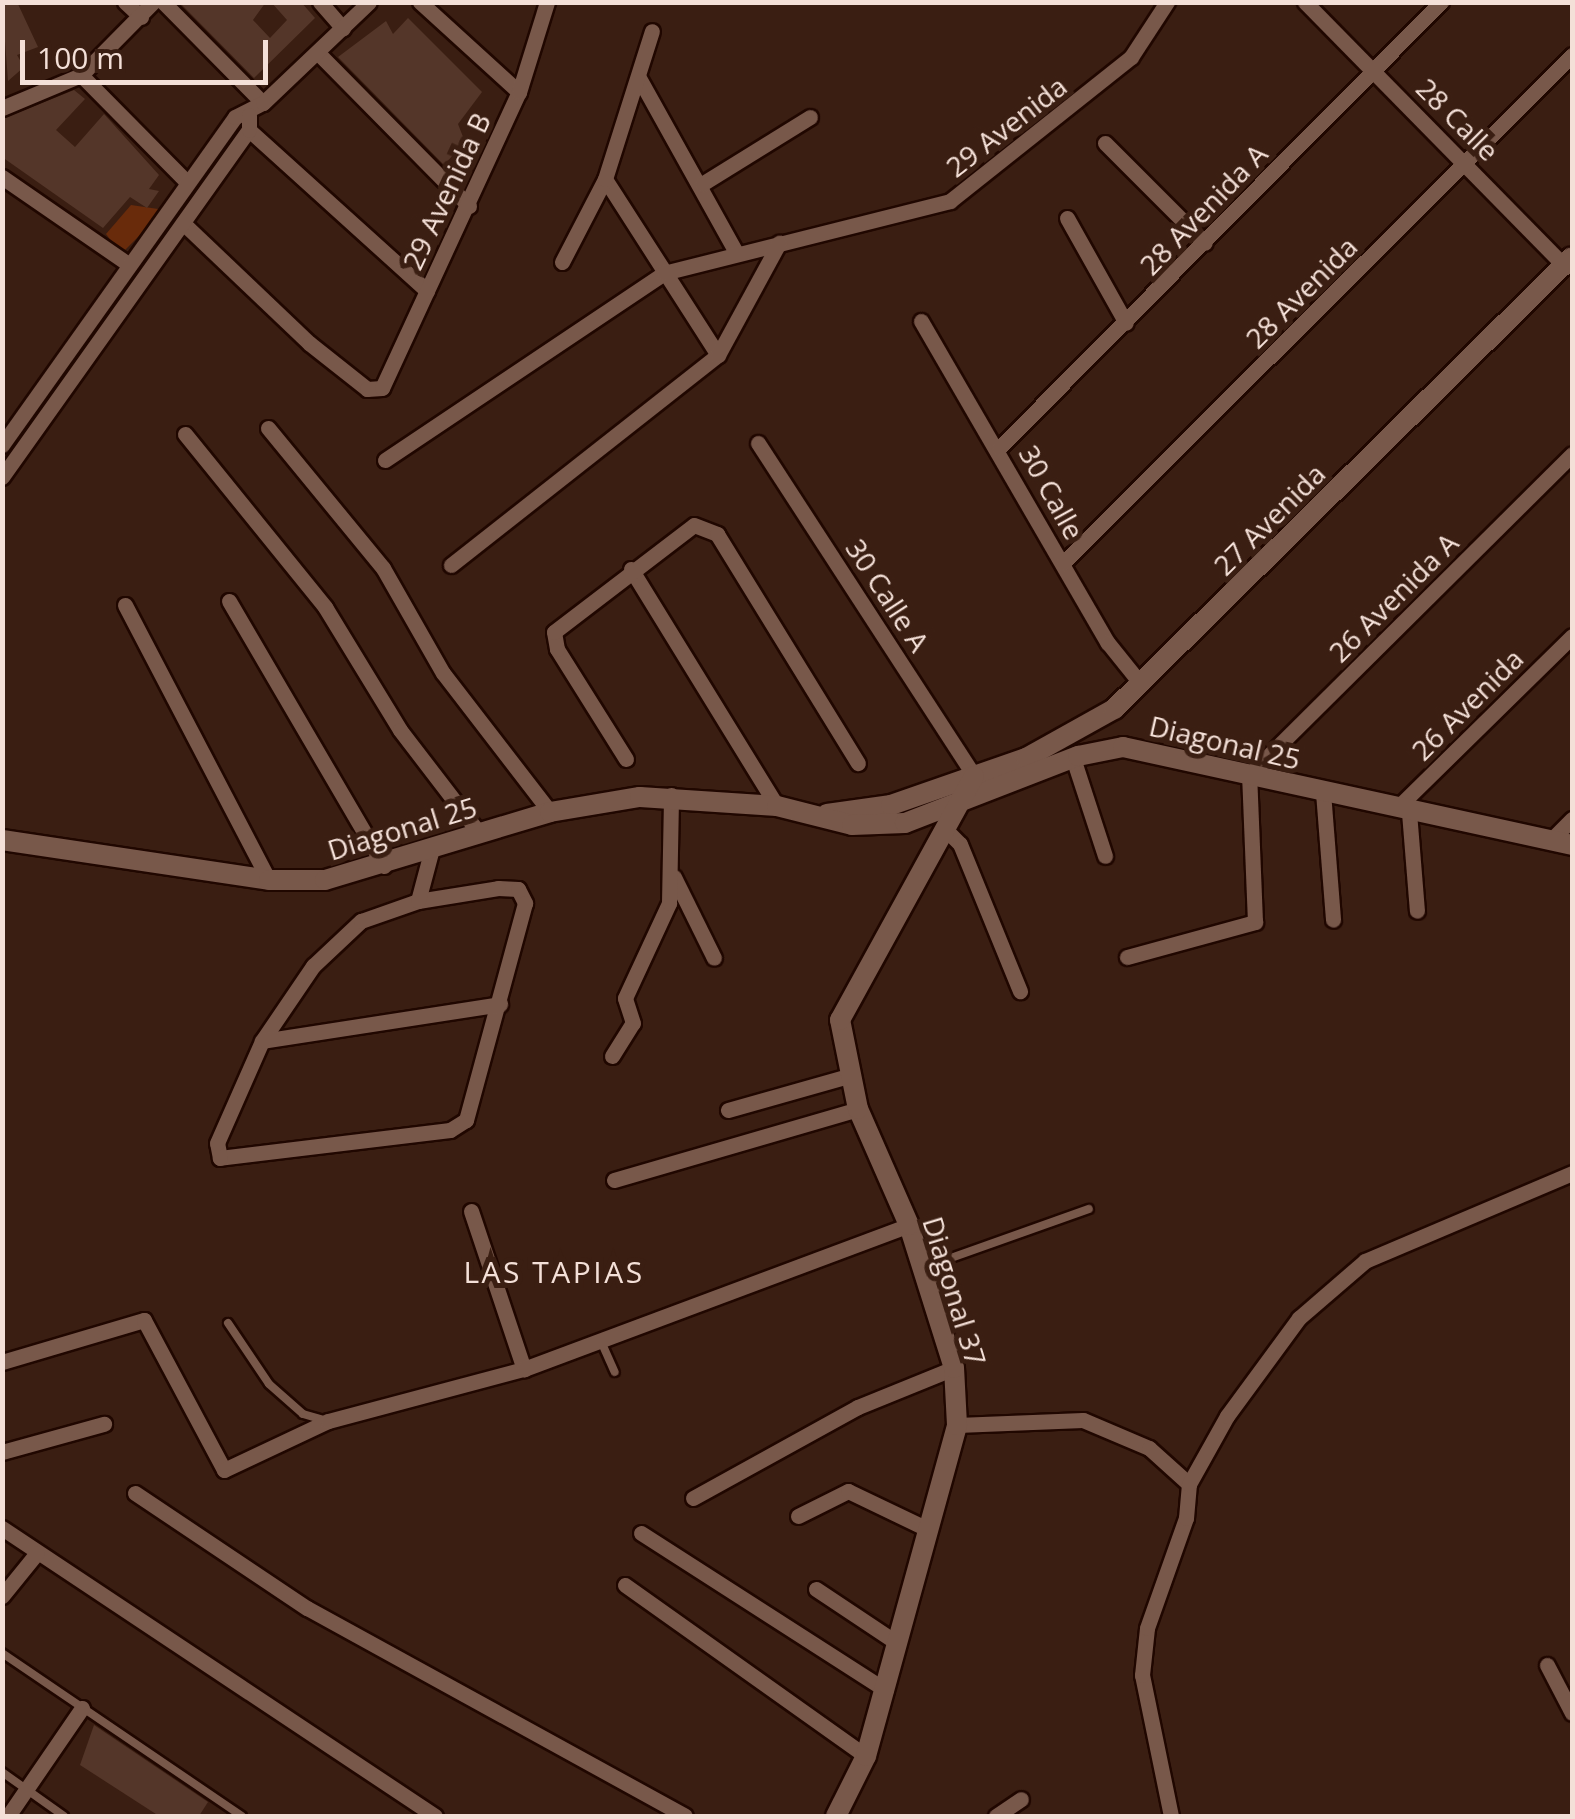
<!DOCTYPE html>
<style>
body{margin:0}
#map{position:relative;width:1575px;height:1819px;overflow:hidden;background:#3a1e12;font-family:"Open Sans",sans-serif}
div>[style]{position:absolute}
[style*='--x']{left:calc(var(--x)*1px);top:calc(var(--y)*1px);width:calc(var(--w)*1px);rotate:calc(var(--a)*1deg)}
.green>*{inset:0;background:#692b0b}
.building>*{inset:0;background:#543629}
.roads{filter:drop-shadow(2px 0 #200700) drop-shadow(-2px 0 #200700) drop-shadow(0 2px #200700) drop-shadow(0 -2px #200700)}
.lane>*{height:8px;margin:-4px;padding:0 4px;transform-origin:4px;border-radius:4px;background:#78584a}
.street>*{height:15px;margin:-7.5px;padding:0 7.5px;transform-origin:7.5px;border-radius:7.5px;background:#78584a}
.secondary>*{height:20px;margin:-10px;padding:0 10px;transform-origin:10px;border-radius:10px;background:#78584a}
span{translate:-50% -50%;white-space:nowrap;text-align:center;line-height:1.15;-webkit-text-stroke:10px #3a1e12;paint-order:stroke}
.street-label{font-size:28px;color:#f4e0d8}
.neighbourhood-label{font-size:30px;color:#f4e0d8;letter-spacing:2.5px}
.frame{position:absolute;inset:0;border:5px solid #f4e0d8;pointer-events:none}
.scale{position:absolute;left:20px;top:40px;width:248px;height:45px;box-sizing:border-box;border:5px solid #f4e0d8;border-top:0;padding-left:12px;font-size:30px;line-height:35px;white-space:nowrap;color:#f4e0d8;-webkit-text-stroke:8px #3a1e12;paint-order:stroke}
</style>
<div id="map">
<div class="green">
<div style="clip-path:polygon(131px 205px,165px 210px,121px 254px,106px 234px)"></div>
</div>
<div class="building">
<div style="clip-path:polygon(2px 2px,17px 2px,38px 47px,17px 55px,24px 67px,8px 81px)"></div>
<div style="clip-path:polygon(179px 2px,266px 2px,253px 20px,270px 38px,287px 20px,271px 2px,301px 2px,315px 18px,254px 78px)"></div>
<div style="clip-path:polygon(408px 18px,482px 92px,458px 124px,465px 142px,444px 165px,338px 57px,386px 21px,393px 34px)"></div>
<div style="clip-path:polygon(74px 90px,85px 99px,56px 130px,75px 147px,104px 114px,159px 175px,149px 189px,159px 191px,147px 208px,130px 197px,103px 228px,2px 157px,2px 119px)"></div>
<div style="clip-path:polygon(94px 1725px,208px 1802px,199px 1816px,159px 1816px,80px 1765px)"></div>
</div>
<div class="roads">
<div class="lane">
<div style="--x:923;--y:1268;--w:176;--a:-19.6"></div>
<div style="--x:228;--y:1323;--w:73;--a:56.1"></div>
<div style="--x:269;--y:1384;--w:45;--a:41.4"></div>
<div style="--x:303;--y:1414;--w:22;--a:16"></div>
<div style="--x:600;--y:1339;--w:36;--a:66"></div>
<div style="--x:2;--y:1653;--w:290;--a:34.2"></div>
<div style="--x:2;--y:1772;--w:76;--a:35.4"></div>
</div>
<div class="street">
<div style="--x:125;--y:2;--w:22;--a:43"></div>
<div style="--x:163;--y:2;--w:142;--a:45.3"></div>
<div style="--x:320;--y:2;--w:35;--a:49"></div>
<div style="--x:420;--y:2;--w:134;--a:42.3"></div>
<div style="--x:1305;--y:2;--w:370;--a:45.5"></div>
<div style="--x:318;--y:53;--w:215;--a:45.4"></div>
<div style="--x:81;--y:75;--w:149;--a:45.3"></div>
<div style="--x:639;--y:78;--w:201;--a:60.9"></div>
<div style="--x:2;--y:108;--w:86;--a:-22.7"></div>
<div style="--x:81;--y:75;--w:103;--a:-45.4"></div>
<div style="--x:249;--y:130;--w:240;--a:42.1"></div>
<div style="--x:1105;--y:143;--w:141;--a:45"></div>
<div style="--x:2;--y:177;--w:153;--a:34.6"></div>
<div style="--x:605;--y:179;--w:209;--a:57.3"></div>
<div style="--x:702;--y:184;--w:127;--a:-31.8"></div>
<div style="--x:1067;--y:218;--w:120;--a:60.7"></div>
<div style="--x:183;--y:223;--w:174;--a:43.6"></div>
<div style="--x:309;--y:343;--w:74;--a:38.4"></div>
<div style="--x:367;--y:389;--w:15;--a:-4"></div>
<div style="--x:382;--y:388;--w:326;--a:-65.2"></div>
<div style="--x:519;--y:92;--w:94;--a:-72.7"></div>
<div style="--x:562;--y:262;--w:93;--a:-62.6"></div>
<div style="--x:605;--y:179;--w:155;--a:-72.4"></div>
<div style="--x:921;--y:321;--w:372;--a:59.9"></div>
<div style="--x:1108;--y:643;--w:53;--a:51.2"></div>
<div style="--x:268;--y:428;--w:181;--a:50.6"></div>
<div style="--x:383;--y:568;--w:121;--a:60.3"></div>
<div style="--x:443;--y:673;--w:175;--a:52.4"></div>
<div style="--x:185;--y:434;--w:223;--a:51"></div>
<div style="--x:325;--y:607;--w:144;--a:58.6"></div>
<div style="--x:400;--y:730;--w:130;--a:52.5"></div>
<div style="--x:758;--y:443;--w:397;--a:57"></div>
<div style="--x:2;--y:445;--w:402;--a:-54.6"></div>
<div style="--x:235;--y:117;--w:31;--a:-27"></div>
<div style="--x:263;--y:103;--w:146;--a:-43.6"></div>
<div style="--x:999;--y:448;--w:628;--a:-45.26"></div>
<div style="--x:385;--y:460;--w:336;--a:-33.8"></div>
<div style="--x:664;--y:273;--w:295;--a:-14.1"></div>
<div style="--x:950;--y:201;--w:231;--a:-38.5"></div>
<div style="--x:1131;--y:57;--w:66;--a:-56.8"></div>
<div style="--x:2;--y:477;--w:426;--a:-54.6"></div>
<div style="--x:249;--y:130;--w:15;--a:-90"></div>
<div style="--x:1063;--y:563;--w:719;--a:-44.94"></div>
<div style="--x:451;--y:565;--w:340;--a:-38.2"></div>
<div style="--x:718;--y:355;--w:128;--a:-61.4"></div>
<div style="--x:631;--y:569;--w:278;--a:58.4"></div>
<div style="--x:229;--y:601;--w:307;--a:59.7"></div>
<div style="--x:125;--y:605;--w:310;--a:62.4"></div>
<div style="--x:1073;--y:758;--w:103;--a:71.9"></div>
<div style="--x:626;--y:759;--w:130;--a:-122.1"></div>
<div style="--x:557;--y:649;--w:17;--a:-100"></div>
<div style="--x:554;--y:632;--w:176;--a:-37.4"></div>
<div style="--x:694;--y:525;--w:25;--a:21"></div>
<div style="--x:717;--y:534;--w:269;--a:58.4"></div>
<div style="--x:1323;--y:792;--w:128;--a:85.5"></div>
<div style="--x:1397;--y:808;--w:245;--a:-44.5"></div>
<div style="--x:1409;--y:812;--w:99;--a:85.4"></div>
<div style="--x:947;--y:831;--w:18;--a:45"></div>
<div style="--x:960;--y:844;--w:159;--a:67.8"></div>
<div style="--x:1550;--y:841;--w:31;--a:-45"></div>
<div style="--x:674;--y:877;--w:90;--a:63.7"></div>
<div style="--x:498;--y:888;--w:20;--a:3"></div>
<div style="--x:518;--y:889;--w:16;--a:63"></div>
<div style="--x:525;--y:903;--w:225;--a:105.2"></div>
<div style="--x:466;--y:1120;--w:19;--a:148"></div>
<div style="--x:450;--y:1130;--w:232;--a:173.1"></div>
<div style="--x:220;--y:1158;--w:15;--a:-101"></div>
<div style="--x:217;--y:1143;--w:111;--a:-66.2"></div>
<div style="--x:262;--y:1041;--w:91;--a:-55.8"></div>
<div style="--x:313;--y:966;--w:66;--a:-43.2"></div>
<div style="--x:361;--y:921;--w:60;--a:-19.3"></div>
<div style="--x:418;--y:901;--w:81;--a:-9.2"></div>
<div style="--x:418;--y:901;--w:51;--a:-75.1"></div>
<div style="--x:1127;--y:957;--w:133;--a:-15.3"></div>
<div style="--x:1255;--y:922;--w:147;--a:-92.3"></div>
<div style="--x:1249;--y:775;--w:455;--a:-44.8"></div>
<div style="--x:262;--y:1041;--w:241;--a:-8.8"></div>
<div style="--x:612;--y:1056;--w:39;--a:-58"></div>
<div style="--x:633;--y:1023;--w:26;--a:-108"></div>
<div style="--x:625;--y:998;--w:105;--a:-65.1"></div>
<div style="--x:669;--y:903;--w:108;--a:-88.9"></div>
<div style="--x:728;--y:1110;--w:125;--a:-15.8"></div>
<div style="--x:614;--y:1180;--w:254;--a:-16.2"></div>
<div style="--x:471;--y:1211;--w:167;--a:71.5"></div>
<div style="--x:2;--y:1362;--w:148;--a:-16.5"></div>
<div style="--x:144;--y:1320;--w:170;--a:61.9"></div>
<div style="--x:224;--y:1470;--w:115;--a:-25.2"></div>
<div style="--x:328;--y:1421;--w:203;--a:-14.9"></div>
<div style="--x:524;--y:1369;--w:411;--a:-20.5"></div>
<div style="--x:957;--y:1425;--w:126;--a:-2.3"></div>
<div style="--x:1083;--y:1420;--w:72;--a:23"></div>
<div style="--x:1149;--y:1448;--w:54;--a:42"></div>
<div style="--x:2;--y:1452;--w:106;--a:-15.4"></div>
<div style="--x:135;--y:1493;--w:207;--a:33.8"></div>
<div style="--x:307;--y:1608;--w:431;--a:28.8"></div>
<div style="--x:693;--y:1498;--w:188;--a:-28.9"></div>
<div style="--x:858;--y:1407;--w:104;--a:-22.1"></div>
<div style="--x:798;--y:1516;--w:56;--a:-26.6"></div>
<div style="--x:848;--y:1491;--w:83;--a:25.6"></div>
<div style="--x:2;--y:1528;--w:520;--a:33.63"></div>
<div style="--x:641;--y:1533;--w:291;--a:32.7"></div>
<div style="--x:625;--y:1585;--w:296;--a:35.4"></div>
<div style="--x:816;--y:1589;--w:97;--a:33.7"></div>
<div style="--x:2;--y:1596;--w:55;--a:-50.9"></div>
<div style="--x:1547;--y:1665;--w:54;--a:62.5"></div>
<div style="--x:8;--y:1816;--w:131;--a:-55.6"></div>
<div style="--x:996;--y:1816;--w:30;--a:-34"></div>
<div style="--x:1171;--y:1816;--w:144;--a:-101.6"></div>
<div style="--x:1142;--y:1675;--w:47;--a:-83.9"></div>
<div style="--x:1147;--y:1628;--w:117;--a:-70.5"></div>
<div style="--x:1186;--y:1518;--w:34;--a:-85"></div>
<div style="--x:1189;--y:1484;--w:78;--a:-60.8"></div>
<div style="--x:1227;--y:1416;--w:122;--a:-53.7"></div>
<div style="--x:1299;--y:1318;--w:87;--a:-40.8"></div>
<div style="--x:1365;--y:1261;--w:225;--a:-23"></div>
</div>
<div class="secondary">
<div style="--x:827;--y:814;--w:65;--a:-8"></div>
<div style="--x:891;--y:805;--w:143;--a:-19.2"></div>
<div style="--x:1026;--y:758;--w:101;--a:-29.1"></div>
<div style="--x:1114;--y:709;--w:643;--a:-44.62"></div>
<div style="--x:2;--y:840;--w:270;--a:8.5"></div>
<div style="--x:269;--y:880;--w:56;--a:0"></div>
<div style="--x:325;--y:880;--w:235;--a:-16.8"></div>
<div style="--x:550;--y:812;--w:91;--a:-9.5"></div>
<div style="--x:640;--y:797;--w:137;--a:3.8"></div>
<div style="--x:777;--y:806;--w:77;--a:14.2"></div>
<div style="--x:852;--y:825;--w:53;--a:-2.2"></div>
<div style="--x:905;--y:823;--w:186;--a:-21.2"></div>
<div style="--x:1078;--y:756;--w:46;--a:-11.3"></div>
<div style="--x:1123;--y:747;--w:460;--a:12.3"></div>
<div style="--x:836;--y:1816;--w:67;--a:-63.4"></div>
<div style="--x:866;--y:1756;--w:343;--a:-74.6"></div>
<div style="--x:957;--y:1425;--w:57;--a:-93"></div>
<div style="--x:954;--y:1368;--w:150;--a:-107.5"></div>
<div style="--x:909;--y:1225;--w:127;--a:-113.7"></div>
<div style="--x:858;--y:1109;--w:91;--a:-101.4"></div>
<div style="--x:840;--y:1020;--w:278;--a:-61.2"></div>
</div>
</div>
<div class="street-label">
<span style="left:1458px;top:119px;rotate:45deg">28 Calle</span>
<span style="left:1006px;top:126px;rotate:-38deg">29 Avenida</span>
<span style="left:446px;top:191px;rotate:-65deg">29 Avenida B</span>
<span style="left:1203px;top:209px;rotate:-46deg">28 Avenida A</span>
<span style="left:1301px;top:292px;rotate:-45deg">28 Avenida</span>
<span style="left:1052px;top:492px;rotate:61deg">30 Calle</span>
<span style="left:1269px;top:519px;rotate:-45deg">27 Avenida</span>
<span style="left:888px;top:595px;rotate:57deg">30 Calle A</span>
<span style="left:1393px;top:597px;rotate:-45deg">26 Avenida A</span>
<span style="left:1467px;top:704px;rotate:-45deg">26 Avenida</span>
<span style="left:1225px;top:742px;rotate:13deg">Diagonal 25</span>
<span style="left:402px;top:828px;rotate:-17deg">Diagonal 25</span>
<span style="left:955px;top:1291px;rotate:73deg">Diagonal 37</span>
</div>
<div class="neighbourhood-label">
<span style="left:554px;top:1272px">LAS TAPIAS</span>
</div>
<div class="frame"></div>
<div class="scale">100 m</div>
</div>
